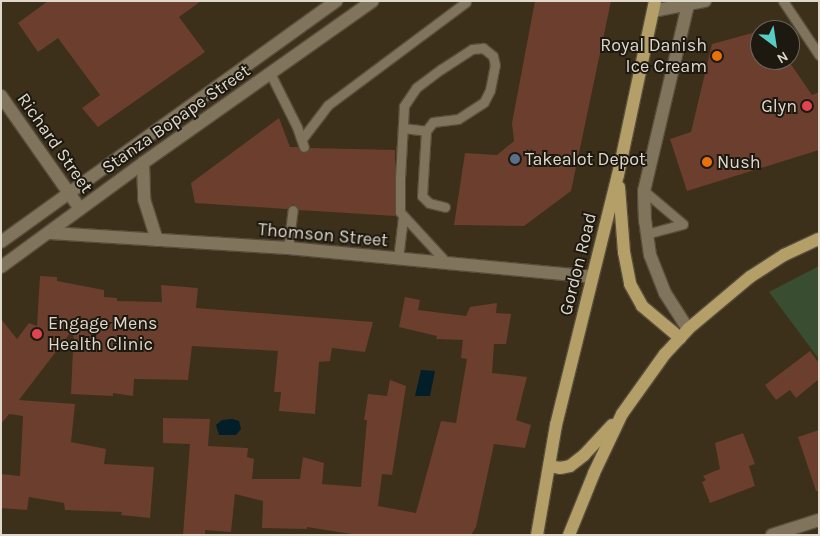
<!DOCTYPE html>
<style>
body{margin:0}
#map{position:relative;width:820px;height:536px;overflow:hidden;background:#3c301b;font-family:Karla,sans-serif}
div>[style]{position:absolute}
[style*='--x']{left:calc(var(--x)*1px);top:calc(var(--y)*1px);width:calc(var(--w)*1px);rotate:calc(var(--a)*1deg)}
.green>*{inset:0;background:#394d30}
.water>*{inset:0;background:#011e29}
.building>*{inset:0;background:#6b3e2e}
.roads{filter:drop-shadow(1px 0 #584e3c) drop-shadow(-1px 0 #584e3c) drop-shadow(0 1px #584e3c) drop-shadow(0 -1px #584e3c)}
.lane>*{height:9px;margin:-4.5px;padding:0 4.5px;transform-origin:4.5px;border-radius:4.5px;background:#81745d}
.street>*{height:12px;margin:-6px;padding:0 6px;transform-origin:6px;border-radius:6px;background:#81745d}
.secondary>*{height:12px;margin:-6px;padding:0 6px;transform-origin:6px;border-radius:6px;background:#81745d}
.primary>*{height:12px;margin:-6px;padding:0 6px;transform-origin:6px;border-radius:6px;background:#b39f67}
.dots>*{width:14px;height:14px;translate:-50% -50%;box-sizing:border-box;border:2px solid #1e1910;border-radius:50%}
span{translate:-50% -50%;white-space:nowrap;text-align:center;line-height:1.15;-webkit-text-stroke:4px #1e1910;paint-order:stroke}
.poi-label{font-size:18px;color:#dfd8cb}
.right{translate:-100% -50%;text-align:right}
.left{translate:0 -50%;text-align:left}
.street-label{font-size:18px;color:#dfd8cb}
.frame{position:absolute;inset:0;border:2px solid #dfd8cb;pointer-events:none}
.north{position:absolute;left:750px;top:20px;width:50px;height:50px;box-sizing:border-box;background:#1e1910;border:1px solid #6b655b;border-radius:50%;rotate:149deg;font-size:14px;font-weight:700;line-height:20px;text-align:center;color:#dfd8cb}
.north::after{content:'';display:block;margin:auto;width:18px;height:22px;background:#56cec4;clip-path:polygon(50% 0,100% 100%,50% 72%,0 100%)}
</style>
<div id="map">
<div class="green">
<div style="clip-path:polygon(819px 266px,819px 359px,769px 292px)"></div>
</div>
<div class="water">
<div style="clip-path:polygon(421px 370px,435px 371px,430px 396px,415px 396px)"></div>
<div style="clip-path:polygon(232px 419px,239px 421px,241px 429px,236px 435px,219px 435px,216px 425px,222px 420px)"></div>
</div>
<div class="building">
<div style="clip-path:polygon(48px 1px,201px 1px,179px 17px,205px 52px,98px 127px,82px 108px,100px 95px,58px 38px,38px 52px,18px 23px)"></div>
<div style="clip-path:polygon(535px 1px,611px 1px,571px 191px,524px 226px,454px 225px,465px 153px,497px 155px,514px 141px,512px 123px)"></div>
<div style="clip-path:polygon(760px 31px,760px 60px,788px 60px,812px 95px,819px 92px,819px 150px,687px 191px,670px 139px,691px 132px,712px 44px)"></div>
<div style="clip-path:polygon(279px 118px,290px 147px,298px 147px,302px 153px,308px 151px,310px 148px,395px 150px,395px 216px,299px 210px,293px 204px,287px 209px,195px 203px,191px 183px)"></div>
<div style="clip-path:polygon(40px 276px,57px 277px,57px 281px,104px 290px,104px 297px,117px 298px,117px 301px,162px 302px,161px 285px,198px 288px,196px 308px,373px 322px,365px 352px,332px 348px,330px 361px,319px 362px,315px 414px,279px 411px,281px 392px,274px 392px,278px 351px,192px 346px,188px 380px,134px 379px,133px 396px,113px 393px,113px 396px,71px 394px,74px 328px,19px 400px,75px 404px,71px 442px,106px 449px,104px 464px,154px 467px,150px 518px,121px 515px,122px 512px,65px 510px,64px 503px,29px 497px,27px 510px,1px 508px,1px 474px,20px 476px,23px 416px,9px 414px,1px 424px,1px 319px,17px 339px,29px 323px,37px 326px)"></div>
<div style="clip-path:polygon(405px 297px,420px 300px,418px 310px,466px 316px,470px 307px,497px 303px,496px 313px,511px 314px,506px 344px,494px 344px,492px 373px,527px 377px,516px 420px,531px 425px,525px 448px,494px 444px,476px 527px,471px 535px,358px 535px,307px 527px,307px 529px,262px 528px,263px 501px,235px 494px,231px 532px,205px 530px,205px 535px,183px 535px,190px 444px,163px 443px,163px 418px,210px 419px,208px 446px,248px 448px,247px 457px,254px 459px,252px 479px,300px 479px,303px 457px,324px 463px,322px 484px,361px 487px,367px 420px,364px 420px,368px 394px,387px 396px,390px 380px,406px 386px,392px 475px,382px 474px,378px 506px,416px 513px,441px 421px,456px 423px,467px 359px,461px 358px,463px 340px,436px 339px,437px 336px,399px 327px)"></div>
<div style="clip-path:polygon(810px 351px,819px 363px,819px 379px,796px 398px,790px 390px,776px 400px,765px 385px)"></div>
<div style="clip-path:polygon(819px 430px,819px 491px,816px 491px,798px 437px)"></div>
<div style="clip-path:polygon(743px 433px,755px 464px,749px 466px,755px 486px,710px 503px,702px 482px,706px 480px,703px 476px,720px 469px,715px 443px)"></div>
</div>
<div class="roads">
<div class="lane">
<div style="--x:783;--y:1;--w:65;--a:56.3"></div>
<div style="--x:270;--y:73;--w:60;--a:63.4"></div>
<div style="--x:297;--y:127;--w:21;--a:71"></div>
<div style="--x:403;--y:128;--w:23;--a:7"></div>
<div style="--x:302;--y:139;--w:43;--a:-52.6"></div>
<div style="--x:328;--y:105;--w:172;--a:-36.7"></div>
<div style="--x:644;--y:191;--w:51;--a:40.2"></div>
<div style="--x:445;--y:207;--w:16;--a:-166"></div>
<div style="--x:429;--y:203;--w:10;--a:-135"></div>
<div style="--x:422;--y:196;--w:65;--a:-86.5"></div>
<div style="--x:426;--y:131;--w:11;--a:-52"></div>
<div style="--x:433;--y:122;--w:25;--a:-7"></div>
<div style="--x:458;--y:119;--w:31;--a:-33"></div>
<div style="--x:484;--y:102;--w:13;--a:-63"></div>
<div style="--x:490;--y:90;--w:25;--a:-79"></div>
<div style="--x:495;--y:65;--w:9;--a:-103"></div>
<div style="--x:493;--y:56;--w:13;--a:-141"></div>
<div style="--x:483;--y:48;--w:11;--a:175"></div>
<div style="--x:472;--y:49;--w:37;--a:147"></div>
<div style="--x:441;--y:69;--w:31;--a:143"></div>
<div style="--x:416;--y:88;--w:22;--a:124"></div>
<div style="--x:404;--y:106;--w:71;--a:93.2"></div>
<div style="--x:400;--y:177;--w:35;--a:90"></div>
<div style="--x:400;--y:212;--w:71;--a:47.3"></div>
<div style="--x:646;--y:234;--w:38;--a:-15"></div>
<div style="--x:288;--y:248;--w:38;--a:-83"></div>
<div style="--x:398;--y:259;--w:42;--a:-83.2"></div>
</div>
<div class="street">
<div style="--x:653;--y:11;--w:53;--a:-10.9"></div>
<div style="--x:1;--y:96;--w:138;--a:55"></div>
<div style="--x:50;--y:233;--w:238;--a:3.6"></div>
<div style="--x:288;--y:248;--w:305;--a:5.4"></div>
<div style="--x:688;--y:329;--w:43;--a:-122.6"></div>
<div style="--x:665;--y:293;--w:41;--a:-111.5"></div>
<div style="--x:650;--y:255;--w:34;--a:-98"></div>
<div style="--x:645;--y:221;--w:30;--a:-92"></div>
<div style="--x:644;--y:191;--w:195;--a:-76.7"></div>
<div style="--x:772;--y:535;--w:49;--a:-17.7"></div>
</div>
<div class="secondary">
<div style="--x:143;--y:163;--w:36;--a:88"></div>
<div style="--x:144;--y:199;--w:43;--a:72.4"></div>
<div style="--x:1;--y:242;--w:413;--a:-35.7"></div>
<div style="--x:1;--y:267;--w:176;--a:-36.2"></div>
<div style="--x:143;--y:163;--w:281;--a:-35.2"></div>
</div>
<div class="primary">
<div style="--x:619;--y:187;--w:65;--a:85.6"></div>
<div style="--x:624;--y:252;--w:33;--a:79"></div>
<div style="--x:630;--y:284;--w:25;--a:61"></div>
<div style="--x:642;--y:306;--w:50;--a:40.1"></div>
<div style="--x:549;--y:466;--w:11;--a:10"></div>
<div style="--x:560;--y:468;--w:10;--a:-11"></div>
<div style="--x:570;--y:466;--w:18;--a:-38"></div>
<div style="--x:584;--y:455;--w:41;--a:-47"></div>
<div style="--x:537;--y:535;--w:112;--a:-80.2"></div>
<div style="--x:556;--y:425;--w:258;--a:-76.1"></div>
<div style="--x:618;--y:175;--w:178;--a:-78"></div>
<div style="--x:569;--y:535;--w:67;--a:-68"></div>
<div style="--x:594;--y:473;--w:65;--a:-64.6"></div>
<div style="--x:622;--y:414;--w:74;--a:-54.4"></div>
<div style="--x:665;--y:354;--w:34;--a:-47"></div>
<div style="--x:688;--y:329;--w:81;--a:-40"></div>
<div style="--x:750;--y:277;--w:40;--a:-32.9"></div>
<div style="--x:784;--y:255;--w:38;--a:-25"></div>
</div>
</div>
<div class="dots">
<div style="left:717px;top:56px;background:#e8710a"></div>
<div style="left:807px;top:106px;background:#e0444e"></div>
<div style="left:515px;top:159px;background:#5c6f8a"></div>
<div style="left:707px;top:162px;background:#e8710a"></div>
<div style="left:37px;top:334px;background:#e0444e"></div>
</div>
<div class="poi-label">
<span class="right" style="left:707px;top:56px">Royal Danish<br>Ice Cream</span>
<span class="right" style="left:797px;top:106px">Glyn</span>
<span class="left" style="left:525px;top:159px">Takealot Depot</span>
<span class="left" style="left:717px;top:162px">Nush</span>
<span class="left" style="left:48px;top:334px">Engage Mens<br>Health Clinic</span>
</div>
<div class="street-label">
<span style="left:176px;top:119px;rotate:-35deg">Stanza Bopape Street</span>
<span style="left:55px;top:143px;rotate:55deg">Richard Street</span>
<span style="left:323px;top:235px;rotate:5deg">Thomson Street</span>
<span style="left:578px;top:264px;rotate:-76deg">Gordon Road</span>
</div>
<div class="frame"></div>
<div class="north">N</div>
</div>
